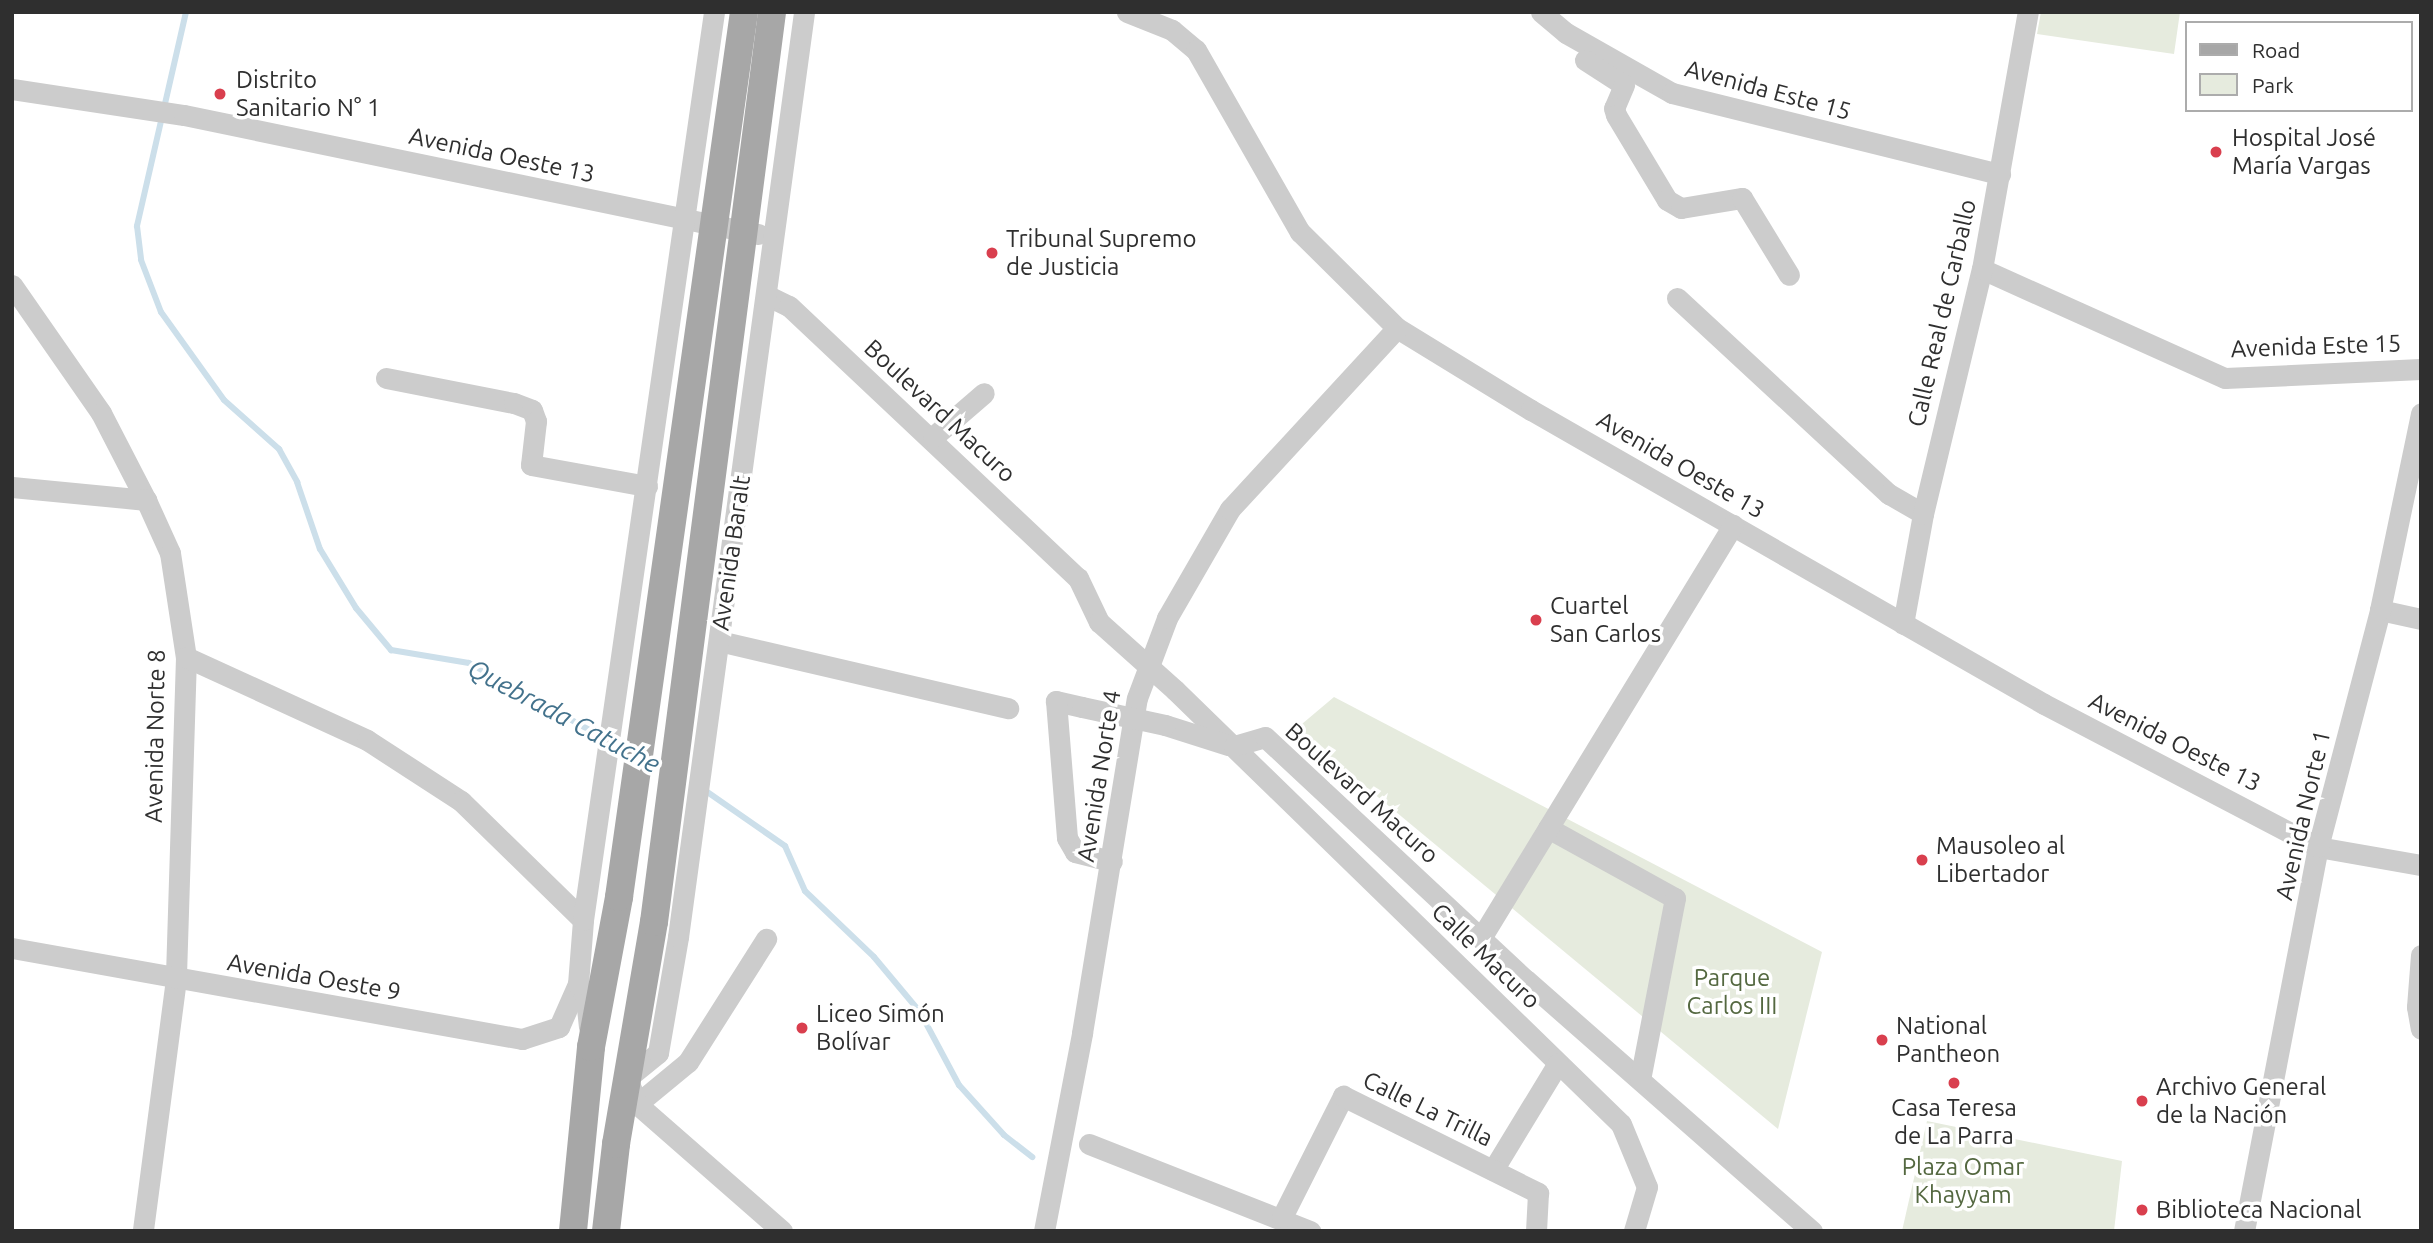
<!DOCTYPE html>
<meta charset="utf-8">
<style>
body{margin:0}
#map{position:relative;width:2433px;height:1243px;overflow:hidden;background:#fff;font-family:Ubuntu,sans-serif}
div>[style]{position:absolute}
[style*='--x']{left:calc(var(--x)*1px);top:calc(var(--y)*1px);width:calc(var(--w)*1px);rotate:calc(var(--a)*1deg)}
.green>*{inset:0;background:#e6ebde}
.stream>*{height:6px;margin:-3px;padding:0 3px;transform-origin:3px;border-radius:3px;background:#ccdfea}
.minor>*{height:21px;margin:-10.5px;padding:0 10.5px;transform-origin:10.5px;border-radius:10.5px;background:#ccc}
.major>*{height:28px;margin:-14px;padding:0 14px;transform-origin:14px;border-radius:14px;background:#a7a7a7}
.minor-bridge>*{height:21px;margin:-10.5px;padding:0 10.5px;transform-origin:10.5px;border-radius:10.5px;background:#ccc}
.dots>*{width:19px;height:19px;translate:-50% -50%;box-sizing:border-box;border:4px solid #fff;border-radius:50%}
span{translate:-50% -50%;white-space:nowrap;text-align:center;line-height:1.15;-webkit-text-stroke:7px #fff;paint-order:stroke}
.poi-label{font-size:24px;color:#2f2f2f}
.left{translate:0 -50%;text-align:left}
.street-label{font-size:24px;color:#2f2f2f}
.park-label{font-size:24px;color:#546840}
.water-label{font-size:26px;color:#43728c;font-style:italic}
.frame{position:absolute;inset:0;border:14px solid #2f2f2f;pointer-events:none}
.legend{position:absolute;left:2185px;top:21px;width:228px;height:91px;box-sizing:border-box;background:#fff;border:2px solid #acacac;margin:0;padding:9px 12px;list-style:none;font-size:21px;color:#2f2f2f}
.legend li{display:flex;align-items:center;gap:14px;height:35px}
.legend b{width:35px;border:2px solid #acacac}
</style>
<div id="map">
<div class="green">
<div style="clip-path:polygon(2041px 12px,2180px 12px,2174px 54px,2037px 34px)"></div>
<div style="clip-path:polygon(1334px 697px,1822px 952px,1778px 1129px,1296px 729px)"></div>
<div style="clip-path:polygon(1927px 1121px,2122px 1161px,2114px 1231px,1902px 1231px)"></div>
</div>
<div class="stream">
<div style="--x:186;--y:12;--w:220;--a:102.9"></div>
<div style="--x:137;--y:226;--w:34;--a:83"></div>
<div style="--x:141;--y:260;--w:56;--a:69"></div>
<div style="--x:161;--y:312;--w:108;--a:54.4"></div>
<div style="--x:224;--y:400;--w:74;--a:41.7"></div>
<div style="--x:279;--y:449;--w:38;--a:61"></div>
<div style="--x:297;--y:482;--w:71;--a:71.1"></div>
<div style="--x:320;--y:549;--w:69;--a:58.6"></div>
<div style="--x:356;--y:608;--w:55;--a:50.2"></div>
<div style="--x:391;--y:650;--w:79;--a:9.5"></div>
<div style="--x:469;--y:663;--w:185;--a:29.1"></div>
<div style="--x:703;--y:789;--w:100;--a:34.8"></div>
<div style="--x:785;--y:846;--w:49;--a:66"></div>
<div style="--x:805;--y:891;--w:95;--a:43.7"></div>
<div style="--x:874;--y:957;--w:72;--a:50.1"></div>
<div style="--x:920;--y:1012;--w:83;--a:61.9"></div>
<div style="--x:959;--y:1085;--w:67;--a:48"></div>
<div style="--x:1004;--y:1135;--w:36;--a:38"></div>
</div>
<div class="minor">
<div style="--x:1127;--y:12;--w:48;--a:21.8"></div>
<div style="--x:1172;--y:30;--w:31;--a:40"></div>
<div style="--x:1196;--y:50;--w:210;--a:60.3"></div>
<div style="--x:1300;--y:232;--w:136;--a:44.7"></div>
<div style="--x:1397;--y:328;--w:157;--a:31.5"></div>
<div style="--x:1531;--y:410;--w:591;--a:29.82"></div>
<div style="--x:2044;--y:704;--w:309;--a:27.6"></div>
<div style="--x:2318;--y:847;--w:105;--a:9.9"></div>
<div style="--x:1541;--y:12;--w:33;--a:40"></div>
<div style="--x:1566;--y:33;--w:122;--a:29.5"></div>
<div style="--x:1672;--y:93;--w:338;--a:13.9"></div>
<div style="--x:1585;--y:60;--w:46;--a:32.7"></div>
<div style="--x:1624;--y:85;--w:25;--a:113"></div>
<div style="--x:1614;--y:108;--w:7;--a:74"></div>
<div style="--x:1616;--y:115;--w:99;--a:59"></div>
<div style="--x:1667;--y:200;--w:16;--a:30"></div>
<div style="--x:1681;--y:208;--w:62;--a:-9.3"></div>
<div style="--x:1742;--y:198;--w:90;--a:58.6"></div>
<div style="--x:12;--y:89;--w:174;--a:8.6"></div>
<div style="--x:184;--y:115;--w:586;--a:11.71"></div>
<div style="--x:1982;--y:269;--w:266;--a:24.2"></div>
<div style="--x:2225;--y:378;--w:196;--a:-2.6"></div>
<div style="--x:12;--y:285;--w:156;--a:55.2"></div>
<div style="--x:101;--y:413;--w:98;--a:62.7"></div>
<div style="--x:146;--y:500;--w:58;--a:65.6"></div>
<div style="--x:170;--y:553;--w:105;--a:81.3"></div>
<div style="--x:186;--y:657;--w:322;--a:91.8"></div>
<div style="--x:176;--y:979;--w:254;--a:97.5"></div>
<div style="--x:766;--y:295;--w:25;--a:26"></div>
<div style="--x:789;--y:306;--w:397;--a:43.3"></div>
<div style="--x:1078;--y:578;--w:49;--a:64.5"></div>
<div style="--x:1677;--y:298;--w:289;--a:42.8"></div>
<div style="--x:1889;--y:494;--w:39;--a:30"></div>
<div style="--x:386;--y:378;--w:130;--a:11.1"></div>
<div style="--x:514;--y:403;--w:19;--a:21"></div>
<div style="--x:532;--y:410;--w:12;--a:70"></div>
<div style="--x:536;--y:421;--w:44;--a:96.5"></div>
<div style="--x:531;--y:465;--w:118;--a:10.3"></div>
<div style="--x:933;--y:437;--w:67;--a:-40.8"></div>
<div style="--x:12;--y:487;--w:135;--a:5.5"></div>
<div style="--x:2380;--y:610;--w:42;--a:12.4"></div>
<div style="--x:1903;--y:624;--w:112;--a:-79.7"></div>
<div style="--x:1923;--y:514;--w:252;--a:-76.5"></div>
<div style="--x:1982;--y:269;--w:261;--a:-79.9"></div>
<div style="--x:719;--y:641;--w:297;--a:13.1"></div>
<div style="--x:186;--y:657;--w:199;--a:24.6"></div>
<div style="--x:367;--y:740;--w:112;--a:33"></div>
<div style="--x:461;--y:801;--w:170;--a:44.3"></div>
<div style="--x:1175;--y:690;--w:622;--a:44.22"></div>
<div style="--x:1621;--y:1124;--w:68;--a:67.6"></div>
<div style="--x:1647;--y:1187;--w:46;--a:106.5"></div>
<div style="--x:1082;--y:707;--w:27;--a:-167"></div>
<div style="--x:1056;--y:701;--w:137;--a:85.4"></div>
<div style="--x:1067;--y:838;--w:16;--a:60"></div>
<div style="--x:1075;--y:852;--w:38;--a:14"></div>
<div style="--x:1165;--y:725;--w:66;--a:17.6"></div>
<div style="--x:1234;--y:746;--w:32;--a:-16"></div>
<div style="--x:1265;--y:737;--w:357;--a:43"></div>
<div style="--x:1526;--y:980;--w:381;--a:41.3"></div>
<div style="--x:1548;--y:828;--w:145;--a:28.9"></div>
<div style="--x:1675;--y:898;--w:185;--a:100.9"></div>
<div style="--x:1481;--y:938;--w:484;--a:-58.6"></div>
<div style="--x:12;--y:948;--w:518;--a:10.12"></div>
<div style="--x:522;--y:1039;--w:39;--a:-18"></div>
<div style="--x:559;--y:1027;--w:47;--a:-66.2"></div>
<div style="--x:2421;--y:955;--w:52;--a:94.4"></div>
<div style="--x:2417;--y:1007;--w:22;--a:80"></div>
<div style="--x:589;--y:1027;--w:30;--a:-96"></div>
<div style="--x:586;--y:997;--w:15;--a:-122"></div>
<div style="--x:578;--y:984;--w:64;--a:-85.5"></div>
<div style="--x:583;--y:920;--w:917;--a:-81.79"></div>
<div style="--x:637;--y:1104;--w:66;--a:-39.5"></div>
<div style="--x:688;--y:1062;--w:146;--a:-57.6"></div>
<div style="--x:1089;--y:1144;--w:238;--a:21.5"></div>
<div style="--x:1493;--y:1170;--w:125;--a:-58.7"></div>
<div style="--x:1282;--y:1217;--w:136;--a:-63.2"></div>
<div style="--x:1343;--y:1096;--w:218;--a:26.4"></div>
<div style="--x:1538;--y:1193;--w:38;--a:93"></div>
<div style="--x:782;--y:1231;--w:193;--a:-138.8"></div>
<div style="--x:637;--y:1104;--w:28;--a:-111"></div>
<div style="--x:627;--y:1078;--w:40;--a:-39"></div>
<div style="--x:658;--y:1053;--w:118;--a:-80.2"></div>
<div style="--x:678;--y:937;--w:934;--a:-82.24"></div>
<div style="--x:1044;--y:1231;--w:202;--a:-79.1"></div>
<div style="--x:1082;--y:1033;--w:339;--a:-80.7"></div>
<div style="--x:1137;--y:698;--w:85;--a:-69.4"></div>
<div style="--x:1167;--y:618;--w:126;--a:-60"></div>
<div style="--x:1230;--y:509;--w:246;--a:-47.3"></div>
<div style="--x:2244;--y:1231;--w:391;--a:-79.1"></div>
<div style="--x:2318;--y:847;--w:245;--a:-75.3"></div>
<div style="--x:2380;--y:610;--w:201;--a:-78.2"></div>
</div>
<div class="major">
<div style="--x:573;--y:1231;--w:185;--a:-84.4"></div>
<div style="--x:591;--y:1047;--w:153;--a:-79.4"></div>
<div style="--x:619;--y:897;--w:894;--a:-81.96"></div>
<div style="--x:606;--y:1231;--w:88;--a:-83.4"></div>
<div style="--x:616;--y:1144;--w:225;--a:-80.3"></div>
<div style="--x:654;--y:922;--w:918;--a:-82.61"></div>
</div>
<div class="minor-bridge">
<div style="--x:1099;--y:622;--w:102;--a:41.8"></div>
<div style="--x:1082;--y:707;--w:85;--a:12.2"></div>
</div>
<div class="dots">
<div style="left:220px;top:94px;background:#d93f4e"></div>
<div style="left:2216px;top:152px;background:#d93f4e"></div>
<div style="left:992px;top:253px;background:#d93f4e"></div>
<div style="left:1536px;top:620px;background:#d93f4e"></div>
<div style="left:1922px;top:860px;background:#d93f4e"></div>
<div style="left:802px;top:1028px;background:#d93f4e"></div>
<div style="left:1882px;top:1040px;background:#d93f4e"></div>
<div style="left:1954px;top:1083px;background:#d93f4e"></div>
<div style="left:2142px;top:1101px;background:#d93f4e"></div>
<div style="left:2142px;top:1210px;background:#d93f4e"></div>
</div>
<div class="poi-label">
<span class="left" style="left:236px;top:94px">Distrito<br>Sanitario N° 1</span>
<span class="left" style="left:2232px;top:152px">Hospital José<br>María Vargas</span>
<span class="left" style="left:1006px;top:253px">Tribunal Supremo<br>de Justicia</span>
<span class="left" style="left:1550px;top:620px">Cuartel<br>San Carlos</span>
<span class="left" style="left:1936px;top:860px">Mausoleo al<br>Libertador</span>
<span class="left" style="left:816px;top:1028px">Liceo Simón<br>Bolívar</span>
<span class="left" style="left:1896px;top:1040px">National<br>Pantheon</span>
<span class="left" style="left:2156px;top:1101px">Archivo General<br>de la Nación</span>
<span style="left:1954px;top:1122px">Casa Teresa<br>de La Parra</span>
<span class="left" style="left:2156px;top:1210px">Biblioteca Nacional</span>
</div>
<div class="street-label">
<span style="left:1768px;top:90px;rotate:15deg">Avenida Este 15</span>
<span style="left:502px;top:155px;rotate:12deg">Avenida Oeste 13</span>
<span style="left:1942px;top:313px;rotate:-77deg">Calle Real de Carballo</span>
<span style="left:2316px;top:346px;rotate:-2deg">Avenida Este 15</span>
<span style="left:940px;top:411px;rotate:43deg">Boulevard Macuro</span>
<span style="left:1681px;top:465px;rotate:30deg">Avenida Oeste 13</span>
<span style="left:731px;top:553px;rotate:-82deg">Avenida Baralt</span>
<span style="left:155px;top:736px;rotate:-89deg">Avenida Norte 8</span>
<span style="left:2175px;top:742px;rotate:27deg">Avenida Oeste 13</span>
<span style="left:1099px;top:776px;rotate:-81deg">Avenida Norte 4</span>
<span style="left:1362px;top:793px;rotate:42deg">Boulevard Macuro</span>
<span style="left:2303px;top:815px;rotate:-77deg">Avenida Norte 1</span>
<span style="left:1486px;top:956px;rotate:44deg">Calle Macuro</span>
<span style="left:314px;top:977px;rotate:10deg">Avenida Oeste 9</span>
<span style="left:1428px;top:1109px;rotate:26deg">Calle La Trilla</span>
</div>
<div class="park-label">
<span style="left:1732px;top:992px">Parque<br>Carlos III</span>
<span style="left:1963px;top:1181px">Plaza Omar<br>Khayyam</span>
</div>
<div class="water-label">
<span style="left:564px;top:716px;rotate:28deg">Quebrada Catuche</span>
</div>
<div class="frame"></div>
<ul class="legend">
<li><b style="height:9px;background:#a7a7a7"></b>Road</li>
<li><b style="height:19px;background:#e6ebde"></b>Park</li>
</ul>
</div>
